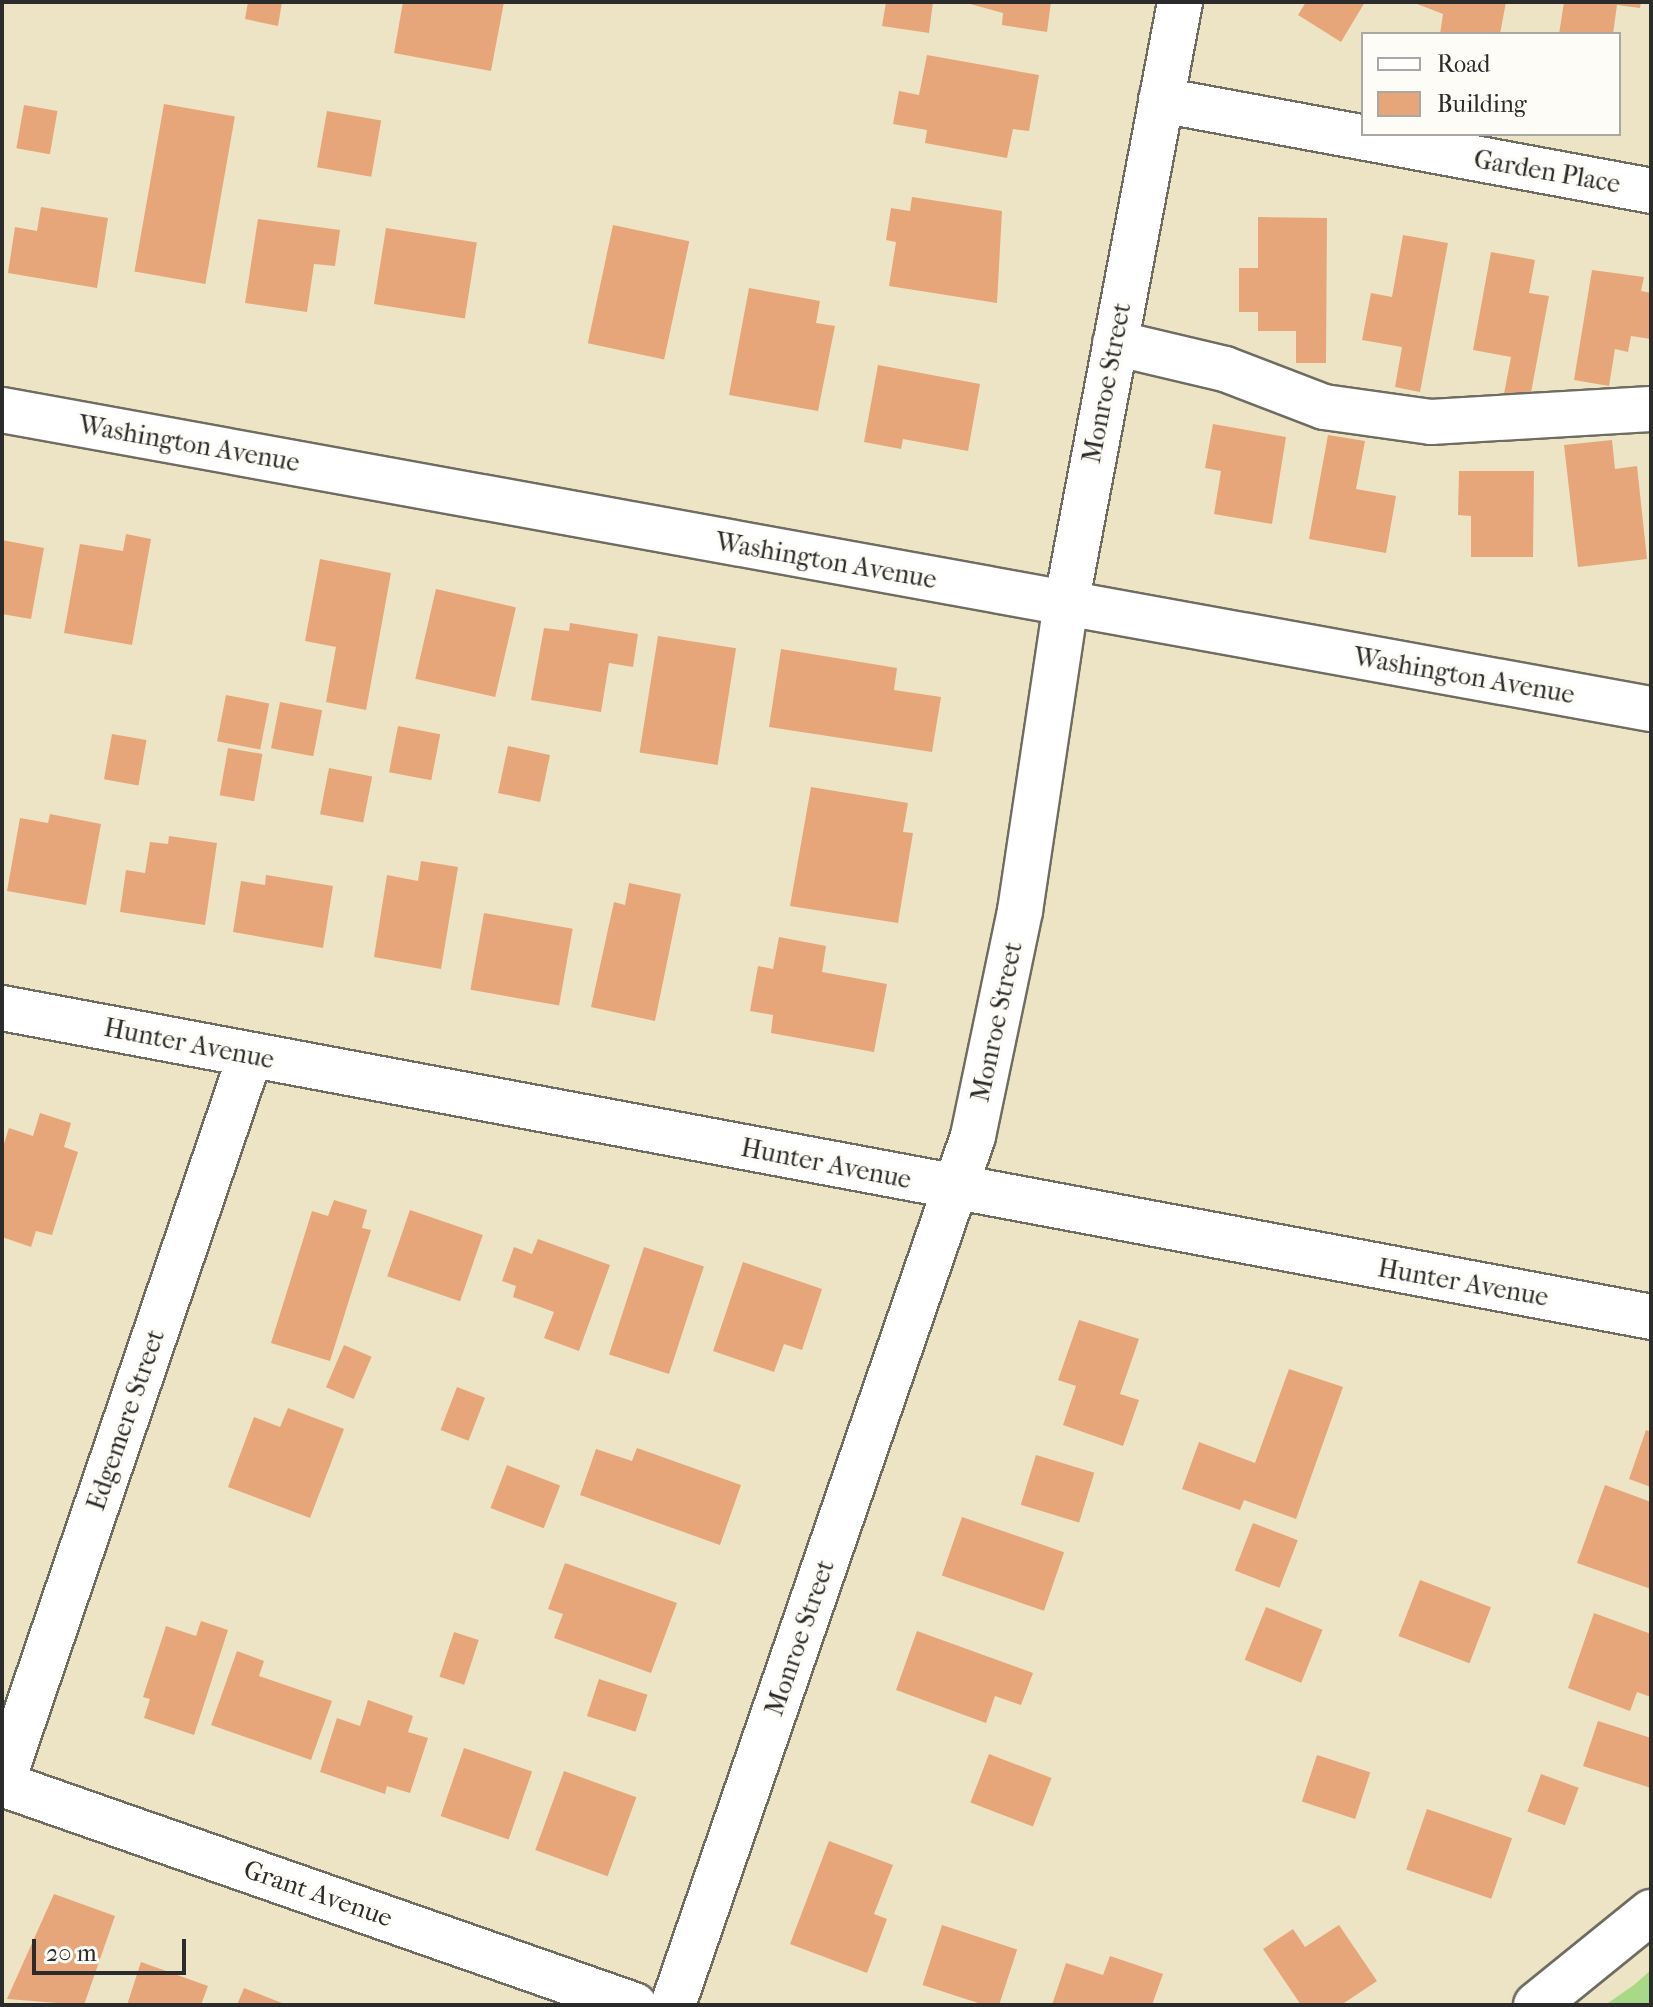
<!DOCTYPE html>
<style>
body{margin:0}
#map{position:relative;width:1653px;height:2007px;overflow:hidden;background:#ede4c5;font-family:"IM FELL French Canon",serif}
div>[style]{position:absolute}
[style*='--x']{left:calc(var(--x)*1px);top:calc(var(--y)*1px);width:calc(var(--w)*1px);rotate:calc(var(--a)*1deg)}
.green>*{inset:0;background:#a8d987}
.building>*{inset:0;background:#e6a679;transform-origin:0 0}
.roads{filter:drop-shadow(2px 0 #6f6c61) drop-shadow(-2px 0 #6f6c61) drop-shadow(0 2px #6f6c61) drop-shadow(0 -2px #6f6c61)}
.minor>*{height:44px;margin:-22px;padding:0 22px;transform-origin:22px;border-radius:22px;background:#fff}
span{translate:-50% -50%;white-space:nowrap;text-align:center;line-height:1.15;-webkit-text-stroke:7px #fdfcf7;paint-order:stroke}
.street-label{font-size:26px;color:#2b2b2b}
.frame{position:absolute;inset:0;border:4px solid #2b2b2b;pointer-events:none}
.legend{position:absolute;left:1361px;top:32px;width:260px;height:104px;box-sizing:border-box;background:#fdfcf7;border:2px solid #a9a8a5;margin:0;padding:10px 14px;list-style:none;font-size:24px;color:#2b2b2b}
.legend li{display:flex;align-items:center;gap:16px;height:40px}
.legend b{width:40px;border:2px solid #a9a8a5}
.scale{position:absolute;left:32px;top:1939px;width:154px;height:36px;box-sizing:border-box;border:4px solid #2b2b2b;border-top:0;padding-left:10px;font-size:24px;line-height:28px;white-space:nowrap;color:#2b2b2b;-webkit-text-stroke:6px #fdfcf7;paint-order:stroke}
</style>
<div id="map">
<div class="green">
<div style="clip-path:polygon(1651px 1970px,1651px 2005px,1605px 2005px,1634px 1985px)"></div>
</div>
<div class="building">
<div style="clip-path:polygon(248px 2px,282px 2px,278px 26px,245px 19px)"></div>
<div style="clip-path:polygon(403px 2px,504px 2px,491px 71px,394px 53px)"></div>
<div style="clip-path:polygon(886px 2px,933px 2px,929px 33px,882px 26px)"></div>
<div style="clip-path:polygon(963px 2px,1051px 2px,1047px 32px,1002px 25px,1003px 13px)"></div>
<div style="clip-path:polygon(1306px 2px,1365px 2px,1341px 42px,1298px 15px)"></div>
<div style="clip-path:polygon(1412px 2px,1506px 2px,1500px 34px,1440px 34px,1443px 14px)"></div>
<div style="clip-path:polygon(1564px 2px,1641px 2px,1640px 8px,1617px 5px,1613px 34px,1559px 34px)"></div>
<div style="clip-path:polygon(927px 55px,1039px 75px,1029px 131px,1013px 129px,1007px 158px,925px 143px,927px 130px,893px 124px,899px 91px,919px 95px)"></div>
<div style="left:164px;top:104px;width:72px;height:170px;rotate:10deg"></div>
<div style="left:24px;top:105px;width:34px;height:44px;rotate:10deg"></div>
<div style="left:327px;top:111px;width:55px;height:57px;rotate:10deg"></div>
<div style="clip-path:polygon(912px 197px,1002px 211px,997px 303px,889px 286px,896px 242px,886px 240px,891px 208px,910px 211px)"></div>
<div style="clip-path:polygon(41px 207px,108px 218px,97px 288px,8px 273px,15px 227px,37px 231px)"></div>
<div style="clip-path:polygon(1258px 217px,1327px 218px,1326px 363px,1296px 363px,1296px 331px,1258px 331px,1258px 312px,1239px 312px,1239px 268px,1258px 268px)"></div>
<div style="clip-path:polygon(258px 219px,340px 230px,335px 266px,314px 264px,307px 312px,245px 303px)"></div>
<div style="left:613px;top:225px;width:78px;height:121px;rotate:12deg"></div>
<div style="left:386px;top:228px;width:92px;height:77px;rotate:9deg"></div>
<div style="clip-path:polygon(1403px 235px,1448px 243px,1420px 392px,1395px 387px,1402px 347px,1362px 340px,1371px 293px,1392px 297px)"></div>
<div style="clip-path:polygon(1491px 252px,1535px 260px,1529px 293px,1549px 296px,1530px 398px,1504px 394px,1511px 357px,1473px 350px)"></div>
<div style="clip-path:polygon(1592px 270px,1644px 277px,1641px 291px,1651px 293px,1651px 339px,1631px 336px,1628px 352px,1615px 349px,1609px 386px,1574px 380px)"></div>
<div style="clip-path:polygon(749px 288px,820px 301px,816px 323px,835px 326px,818px 411px,729px 395px)"></div>
<div style="clip-path:polygon(878px 365px,980px 384px,968px 451px,903px 439px,901px 449px,864px 442px)"></div>
<div style="clip-path:polygon(1213px 424px,1286px 437px,1272px 524px,1214px 514px,1221px 471px,1205px 468px)"></div>
<div style="clip-path:polygon(1328px 435px,1365px 441px,1356px 489px,1396px 496px,1386px 553px,1309px 539px)"></div>
<div style="clip-path:polygon(1612px 440px,1615px 469px,1637px 466px,1647px 559px,1578px 567px,1564px 445px)"></div>
<div style="clip-path:polygon(1459px 471px,1534px 471px,1533px 557px,1471px 557px,1471px 516px,1458px 515px)"></div>
<div style="clip-path:polygon(126px 534px,151px 539px,132px 645px,64px 633px,80px 544px,123px 551px)"></div>
<div style="clip-path:polygon(2px 540px,44px 548px,31px 619px,2px 614px)"></div>
<div style="clip-path:polygon(320px 559px,391px 573px,366px 710px,326px 702px,336px 647px,305px 641px)"></div>
<div style="left:436px;top:589px;width:82px;height:92px;rotate:13deg"></div>
<div style="clip-path:polygon(570px 623px,638px 634px,633px 667px,609px 663px,601px 712px,531px 700px,544px 628px,569px 631px)"></div>
<div style="left:658px;top:636px;width:79px;height:118px;rotate:9deg"></div>
<div style="clip-path:polygon(781px 649px,897px 668px,894px 690px,941px 697px,932px 752px,769px 727px)"></div>
<div style="left:226px;top:695px;width:44px;height:47px;rotate:11deg"></div>
<div style="left:280px;top:702px;width:43px;height:47px;rotate:11deg"></div>
<div style="left:398px;top:726px;width:43px;height:47px;rotate:11deg"></div>
<div style="left:112px;top:734px;width:35px;height:46px;rotate:10deg"></div>
<div style="left:508px;top:746px;width:43px;height:48px;rotate:12deg"></div>
<div style="left:228px;top:748px;width:35px;height:48px;rotate:10deg"></div>
<div style="left:329px;top:768px;width:44px;height:47px;rotate:11deg"></div>
<div style="clip-path:polygon(811px 787px,908px 803px,903px 832px,913px 833px,898px 923px,790px 906px)"></div>
<div style="clip-path:polygon(50px 814px,101px 824px,86px 905px,7px 891px,20px 818px,48px 823px)"></div>
<div style="clip-path:polygon(169px 836px,217px 843px,205px 925px,120px 912px,126px 870px,145px 873px,150px 842px,168px 844px)"></div>
<div style="clip-path:polygon(421px 861px,458px 867px,441px 969px,374px 957px,387px 875px,418px 881px)"></div>
<div style="clip-path:polygon(266px 875px,333px 886px,323px 948px,233px 932px,241px 881px,265px 885px)"></div>
<div style="clip-path:polygon(629px 883px,681px 894px,655px 1021px,591px 1007px,614px 902px,625px 905px)"></div>
<div style="left:484px;top:913px;width:90px;height:78px;rotate:10deg"></div>
<div style="clip-path:polygon(779px 937px,826px 946px,822px 972px,887px 984px,874px 1052px,771px 1033px,773px 1015px,750px 1011px,758px 966px,773px 969px)"></div>
<div style="clip-path:polygon(40px 1113px,71px 1123px,64px 1147px,78px 1152px,52px 1235px,36px 1231px,31px 1247px,2px 1237px,2px 1150px,9px 1128px,33px 1136px)"></div>
<div style="clip-path:polygon(334px 1200px,367px 1210px,362px 1228px,371px 1230px,330px 1361px,271px 1343px,312px 1211px,328px 1216px)"></div>
<div style="left:410px;top:1210px;width:77px;height:70px;rotate:19deg"></div>
<div style="clip-path:polygon(538px 1239px,610px 1265px,579px 1351px,544px 1338px,554px 1312px,513px 1297px,516px 1286px,502px 1281px,514px 1247px,532px 1254px)"></div>
<div style="left:644px;top:1247px;width:63px;height:113px;rotate:18deg"></div>
<div style="clip-path:polygon(743px 1262px,822px 1289px,802px 1350px,784px 1344px,774px 1372px,713px 1351px)"></div>
<div style="clip-path:polygon(1079px 1320px,1139px 1339px,1120px 1394px,1139px 1400px,1123px 1446px,1063px 1425px,1076px 1386px,1058px 1380px)"></div>
<div style="left:344px;top:1345px;width:30px;height:46px;rotate:23deg"></div>
<div style="clip-path:polygon(1289px 1369px,1343px 1387px,1296px 1519px,1244px 1500px,1240px 1510px,1182px 1489px,1199px 1442px,1255px 1463px)"></div>
<div style="left:457px;top:1387px;width:30px;height:46px;rotate:21deg"></div>
<div style="clip-path:polygon(288px 1408px,344px 1429px,310px 1518px,228px 1487px,254px 1417px,280px 1427px)"></div>
<div style="clip-path:polygon(1646px 1430px,1651px 1432px,1651px 1487px,1629px 1479px)"></div>
<div style="clip-path:polygon(637px 1448px,741px 1485px,720px 1545px,580px 1495px,596px 1449px,632px 1461px)"></div>
<div style="left:1036px;top:1455px;width:61px;height:52px;rotate:17deg"></div>
<div style="left:507px;top:1465px;width:57px;height:46px;rotate:21deg"></div>
<div style="clip-path:polygon(1605px 1485px,1651px 1502px,1651px 1589px,1577px 1563px)"></div>
<div style="left:962px;top:1517px;width:108px;height:62px;rotate:19deg"></div>
<div style="left:1253px;top:1523px;width:48px;height:51px;rotate:21deg"></div>
<div style="clip-path:polygon(565px 1563px,677px 1603px,651px 1673px,554px 1638px,563px 1614px,548px 1609px)"></div>
<div style="left:1420px;top:1580px;width:76px;height:60px;rotate:21deg"></div>
<div style="left:1266px;top:1607px;width:61px;height:57px;rotate:22deg"></div>
<div style="clip-path:polygon(1594px 1613px,1651px 1634px,1651px 1697px,1637px 1692px,1630px 1711px,1568px 1688px)"></div>
<div style="clip-path:polygon(201px 1621px,228px 1630px,194px 1735px,144px 1718px,150px 1699px,143px 1697px,166px 1626px,196px 1636px)"></div>
<div style="clip-path:polygon(917px 1631px,1033px 1673px,1021px 1705px,995px 1696px,986px 1723px,896px 1690px)"></div>
<div style="left:454px;top:1632px;width:26px;height:47px;rotate:18deg"></div>
<div style="clip-path:polygon(237px 1651px,264px 1661px,259px 1676px,332px 1701px,311px 1760px,211px 1725px)"></div>
<div style="left:599px;top:1679px;width:51px;height:39px;rotate:18deg"></div>
<div style="clip-path:polygon(368px 1700px,413px 1716px,408px 1732px,428px 1738px,410px 1793px,387px 1786px,385px 1794px,320px 1772px,337px 1718px,360px 1726px)"></div>
<div style="clip-path:polygon(1598px 1721px,1651px 1738px,1651px 1788px,1583px 1766px)"></div>
<div style="left:464px;top:1748px;width:72px;height:72px;rotate:19deg"></div>
<div style="left:989px;top:1754px;width:67px;height:52px;rotate:21deg"></div>
<div style="left:1317px;top:1755px;width:56px;height:49px;rotate:18deg"></div>
<div style="left:564px;top:1771px;width:77px;height:84px;rotate:20deg"></div>
<div style="left:1541px;top:1774px;width:40px;height:40px;rotate:20deg"></div>
<div style="left:1427px;top:1809px;width:90px;height:64px;rotate:19deg"></div>
<div style="clip-path:polygon(829px 1841px,893px 1865px,874px 1914px,887px 1919px,867px 1973px,790px 1944px)"></div>
<div style="clip-path:polygon(54px 1894px,115px 1916px,84px 2005px,7px 1999px)"></div>
<div style="left:942px;top:1925px;width:79px;height:63px;rotate:18deg"></div>
<div style="clip-path:polygon(1339px 1925px,1377px 1981px,1341px 2005px,1301px 2005px,1263px 1949px,1293px 1929px,1305px 1947px)"></div>
<div style="clip-path:polygon(1110px 1956px,1163px 1974px,1152px 2005px,1052px 2005px,1066px 1963px,1103px 1975px)"></div>
<div style="clip-path:polygon(141px 1962px,208px 1986px,201px 2005px,127px 2005px)"></div>
<div style="clip-path:polygon(244px 1988px,287px 2005px,237px 2005px)"></div>
</div>
<div class="roads">
<div class="minor">
<div style="--x:1161;--y:100;--w:498;--a:10.5"></div>
<div style="--x:1115;--y:343;--w:113;--a:13.3"></div>
<div style="--x:1225;--y:369;--w:106;--a:21"></div>
<div style="--x:1324;--y:407;--w:108;--a:8"></div>
<div style="--x:1431;--y:422;--w:220;--a:-3.4"></div>
<div style="--x:2;--y:410;--w:1676;--a:10.28"></div>
<div style="--x:2;--y:1008;--w:1678;--a:10.61"></div>
<div style="--x:2;--y:1783;--w:768;--a:-71.16"></div>
<div style="--x:2;--y:1784;--w:670;--a:19.27"></div>
<div style="--x:673;--y:2005;--w:919;--a:-70.95"></div>
<div style="--x:973;--y:1136;--w:230;--a:-78.2"></div>
<div style="--x:1020;--y:911;--w:309;--a:-81.5"></div>
<div style="--x:1066;--y:605;--w:614;--a:-79.29"></div>
<div style="--x:1536;--y:2005;--w:148;--a:-39"></div>
</div>
</div>
<div class="street-label">
<span style="left:1547px;top:172px;rotate:10deg">Garden Place</span>
<span style="left:1107px;top:383px;rotate:-79deg">Monroe Street</span>
<span style="left:189px;top:444px;rotate:10deg">Washington Avenue</span>
<span style="left:826px;top:561px;rotate:10deg">Washington Avenue</span>
<span style="left:1464px;top:676px;rotate:10deg">Washington Avenue</span>
<span style="left:997px;top:1022px;rotate:-78deg">Monroe Street</span>
<span style="left:189px;top:1044px;rotate:11deg">Hunter Avenue</span>
<span style="left:826px;top:1164px;rotate:11deg">Hunter Avenue</span>
<span style="left:1463px;top:1283px;rotate:10deg">Hunter Avenue</span>
<span style="left:126px;top:1420px;rotate:-71deg">Edgemere Street</span>
<span style="left:800px;top:1638px;rotate:-71deg">Monroe Street</span>
<span style="left:318px;top:1894px;rotate:19deg">Grant Avenue</span>
</div>
<div class="frame"></div>
<ul class="legend">
<li><b style="height:10px;background:#fff"></b>Road</li>
<li><b style="height:22px;background:#e6a679"></b>Building</li>
</ul>
<div class="scale">20 m</div>
</div>
